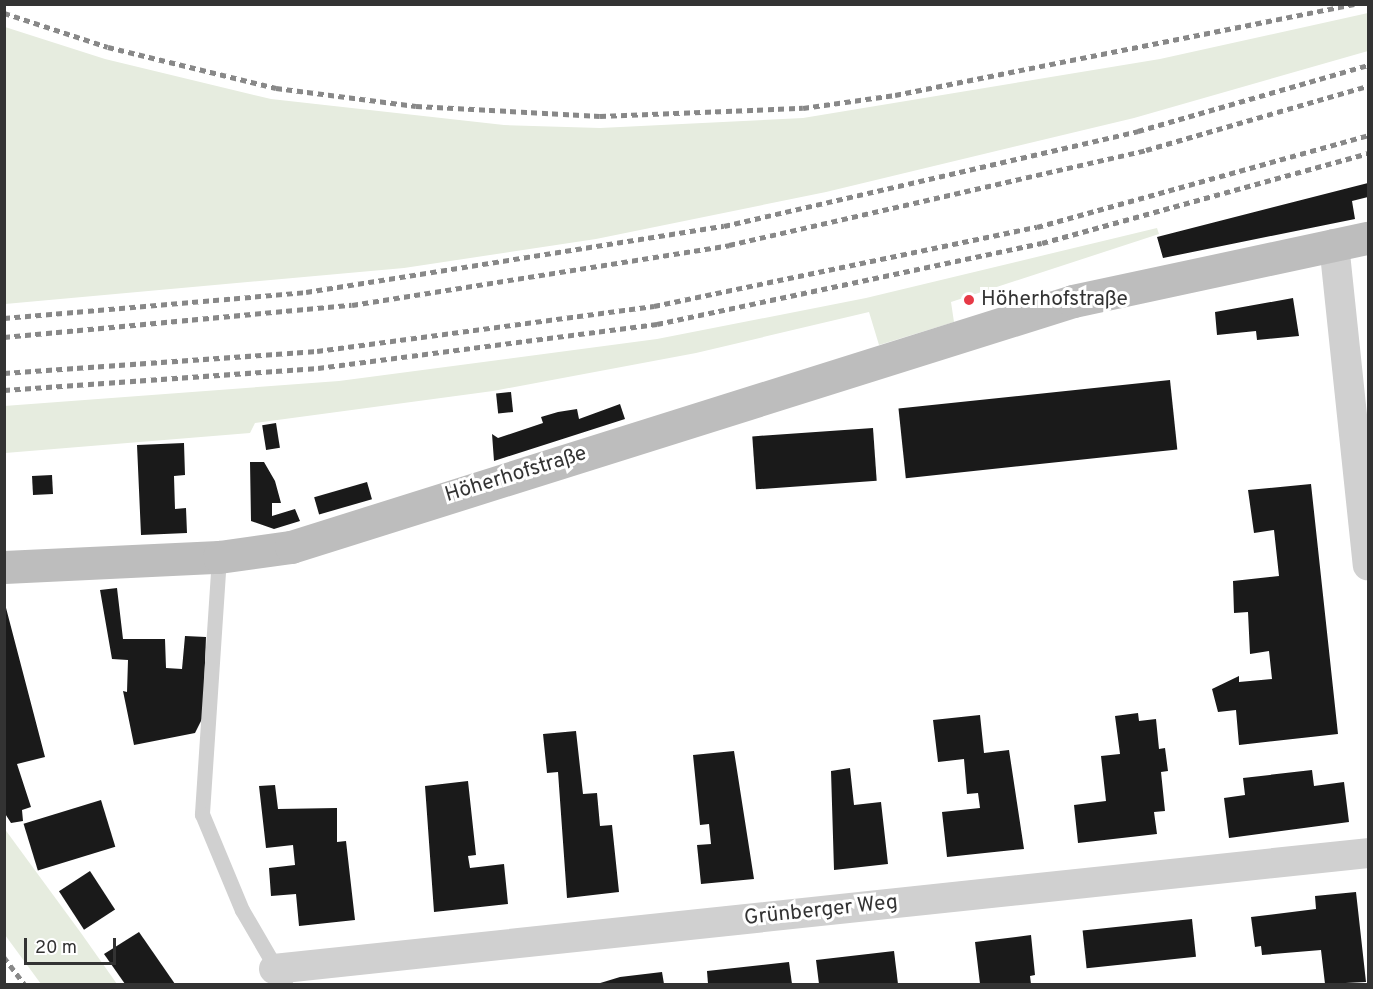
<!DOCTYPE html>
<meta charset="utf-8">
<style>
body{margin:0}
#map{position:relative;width:1373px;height:989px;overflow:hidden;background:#fff;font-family:Overpass,sans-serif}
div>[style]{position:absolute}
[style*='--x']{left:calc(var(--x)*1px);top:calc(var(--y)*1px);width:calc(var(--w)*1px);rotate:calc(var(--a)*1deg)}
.green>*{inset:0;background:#e6ecdf}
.building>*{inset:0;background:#1a1a1a;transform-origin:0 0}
.lane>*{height:15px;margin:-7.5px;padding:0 7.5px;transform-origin:7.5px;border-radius:7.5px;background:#d0d0d0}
.street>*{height:30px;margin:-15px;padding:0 15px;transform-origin:15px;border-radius:15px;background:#d0d0d0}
.secondary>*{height:33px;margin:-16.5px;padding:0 16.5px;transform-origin:16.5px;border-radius:16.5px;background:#bdbdbd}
.rail>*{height:4.5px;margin-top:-2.25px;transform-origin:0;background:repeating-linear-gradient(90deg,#888 0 6px,transparent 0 10.5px)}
.dots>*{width:16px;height:16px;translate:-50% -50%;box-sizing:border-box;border:3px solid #fff;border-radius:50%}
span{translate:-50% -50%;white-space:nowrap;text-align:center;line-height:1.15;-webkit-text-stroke:6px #fff;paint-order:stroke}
.poi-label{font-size:21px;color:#333}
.left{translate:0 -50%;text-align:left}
.street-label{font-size:21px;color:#333}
.frame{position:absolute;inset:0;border:6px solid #333;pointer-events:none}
.scale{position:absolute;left:24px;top:938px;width:92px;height:27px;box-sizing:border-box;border:3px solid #333;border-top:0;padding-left:8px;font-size:18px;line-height:21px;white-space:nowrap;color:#333;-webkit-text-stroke:4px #fff;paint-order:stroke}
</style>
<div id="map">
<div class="green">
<div style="clip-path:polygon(1368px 13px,1368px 51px,1134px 118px,826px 192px,596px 239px,404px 268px,5px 304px,5px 27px,105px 59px,271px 99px,504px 125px,600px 128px,803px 118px,1160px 59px)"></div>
<div style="clip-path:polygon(1157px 228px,1159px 234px,951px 302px,954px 322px,879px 345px,869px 312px,696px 353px,493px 391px,255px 423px,250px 433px,5px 453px,4px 406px,339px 381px,657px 339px,866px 298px)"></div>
<div style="clip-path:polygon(4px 828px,81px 933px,117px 984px,41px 984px,5px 935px)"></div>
</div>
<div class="building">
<div style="clip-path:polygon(1368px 183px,1368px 197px,1352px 201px,1355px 219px,1163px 258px,1157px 237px)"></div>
<div style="clip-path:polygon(1293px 298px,1299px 336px,1257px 340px,1256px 331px,1217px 335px,1215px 312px)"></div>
<div style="left:1170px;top:380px;width:70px;height:273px;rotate:84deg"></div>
<div style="left:511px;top:392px;width:20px;height:15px;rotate:84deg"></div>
<div style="clip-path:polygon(620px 404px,625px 419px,494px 461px,492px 434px,498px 438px,543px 423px,541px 417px,558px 412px,577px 409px,579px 419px)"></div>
<div style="left:276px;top:423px;width:25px;height:14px;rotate:81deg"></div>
<div style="left:873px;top:428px;width:53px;height:121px;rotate:86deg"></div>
<div style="clip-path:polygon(184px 443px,185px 475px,174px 476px,175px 509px,186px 508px,187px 533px,141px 535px,137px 445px)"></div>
<div style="clip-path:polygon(250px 462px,264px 462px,275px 481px,281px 503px,272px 503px,272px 516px,295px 509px,300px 521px,274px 529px,251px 521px)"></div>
<div style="left:52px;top:475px;width:19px;height:20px;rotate:87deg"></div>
<div style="left:367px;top:482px;width:18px;height:55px;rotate:74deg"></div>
<div style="clip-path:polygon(1311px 484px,1338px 734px,1239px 745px,1236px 710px,1218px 712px,1212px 689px,1239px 676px,1239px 682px,1272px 679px,1269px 651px,1250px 654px,1248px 612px,1234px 613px,1233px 581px,1279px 576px,1274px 530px,1254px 533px,1248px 490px)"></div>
<div style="clip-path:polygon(117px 588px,123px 639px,165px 639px,166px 668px,182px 669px,185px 636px,206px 637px,203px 717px,195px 733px,134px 745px,123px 691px,127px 692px,128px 660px,112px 659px,100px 590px)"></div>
<div style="clip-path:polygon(5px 604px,45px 757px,17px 764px,31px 807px,22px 810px,23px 821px,11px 823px,4px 812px)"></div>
<div style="clip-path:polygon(1138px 713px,1139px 721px,1156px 719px,1159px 749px,1165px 748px,1168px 771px,1161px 772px,1165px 811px,1154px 812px,1157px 834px,1078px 843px,1074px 805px,1106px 801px,1101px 756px,1120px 754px,1115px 716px)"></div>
<div style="clip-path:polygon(980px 715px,984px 753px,1009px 750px,1024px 849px,947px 857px,942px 812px,980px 808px,978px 793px,967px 794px,964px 759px,938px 762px,933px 720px)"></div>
<div style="clip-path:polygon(576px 731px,583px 794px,597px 793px,600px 826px,612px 825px,619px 892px,567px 898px,558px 772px,547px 773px,543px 734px)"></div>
<div style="clip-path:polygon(734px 751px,754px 879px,701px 884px,697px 845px,711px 844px,709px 824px,700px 825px,693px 755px)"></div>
<div style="clip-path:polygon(850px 768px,854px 805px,881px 802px,888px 864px,834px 870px,831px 771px)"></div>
<div style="clip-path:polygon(1312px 770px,1314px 786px,1344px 782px,1349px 822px,1229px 838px,1224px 798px,1245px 795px,1243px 778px)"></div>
<div style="clip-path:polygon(468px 781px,476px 855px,468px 856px,470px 868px,504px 864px,508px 904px,434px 912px,425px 786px)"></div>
<div style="clip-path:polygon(275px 785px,278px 809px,337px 808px,337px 842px,346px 841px,355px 920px,299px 926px,296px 894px,271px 896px,269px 868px,295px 865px,293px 845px,266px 848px,259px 786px)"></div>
<div style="left:101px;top:800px;width:49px;height:81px;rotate:73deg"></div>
<div style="left:90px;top:871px;width:46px;height:37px;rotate:57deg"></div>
<div style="clip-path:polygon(1356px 892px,1366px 982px,1325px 984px,1321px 950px,1262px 955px,1261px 946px,1255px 947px,1251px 917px,1316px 909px,1315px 896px)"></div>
<div style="left:1192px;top:919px;width:38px;height:110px;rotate:84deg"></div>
<div style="clip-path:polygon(139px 932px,175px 984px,125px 984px,104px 954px)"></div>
<div style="clip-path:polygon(1031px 935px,1035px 975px,1030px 976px,1031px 984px,980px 984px,975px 942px)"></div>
<div style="clip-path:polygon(894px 951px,898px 984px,819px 984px,816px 960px)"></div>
<div style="clip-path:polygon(789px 962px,792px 984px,708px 984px,707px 971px)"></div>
<div style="clip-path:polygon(662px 972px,664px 984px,597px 984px,620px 977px)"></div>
</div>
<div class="lane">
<div style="--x:219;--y:557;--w:258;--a:93.8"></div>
<div style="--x:202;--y:814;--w:104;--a:67.4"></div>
<div style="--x:242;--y:910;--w:86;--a:59.8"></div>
</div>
<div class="street">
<div style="--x:1334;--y:244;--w:323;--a:84"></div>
<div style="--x:274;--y:969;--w:1100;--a:-6.05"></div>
</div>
<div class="secondary">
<div style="--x:4;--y:567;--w:215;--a:-2.7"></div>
<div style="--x:219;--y:557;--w:73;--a:-7.9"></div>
<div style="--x:291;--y:547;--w:820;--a:-17.46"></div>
<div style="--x:1073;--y:301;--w:302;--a:-12.1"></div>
</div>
<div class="rail">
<div style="--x:4;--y:13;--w:109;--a:18.1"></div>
<div style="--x:108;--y:47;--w:173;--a:13.7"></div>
<div style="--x:276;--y:88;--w:141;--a:7.3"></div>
<div style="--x:416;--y:106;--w:184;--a:3.1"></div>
<div style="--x:600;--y:116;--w:203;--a:-2.3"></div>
<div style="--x:803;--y:108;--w:93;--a:-8"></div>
<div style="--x:895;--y:95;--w:468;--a:-11.2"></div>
<div style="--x:4;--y:318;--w:303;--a:-4.9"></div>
<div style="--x:306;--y:292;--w:423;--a:-9"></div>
<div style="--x:724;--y:226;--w:425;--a:-12.9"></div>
<div style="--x:1138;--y:131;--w:239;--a:-16"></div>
<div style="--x:4;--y:337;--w:349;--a:-5.3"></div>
<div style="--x:352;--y:305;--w:382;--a:-9"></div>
<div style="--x:729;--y:245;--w:428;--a:-12.8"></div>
<div style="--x:1146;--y:150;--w:231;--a:-16.1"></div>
<div style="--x:4;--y:373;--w:314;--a:-4"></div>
<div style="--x:317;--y:351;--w:340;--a:-7.6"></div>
<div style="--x:654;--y:306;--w:391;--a:-11.7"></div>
<div style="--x:1037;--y:227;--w:344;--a:-15.5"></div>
<div style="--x:4;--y:390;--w:315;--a:-4"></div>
<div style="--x:318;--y:368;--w:342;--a:-7.4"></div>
<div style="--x:657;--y:324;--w:393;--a:-11.9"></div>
<div style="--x:1042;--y:243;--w:338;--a:-15.4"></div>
<div style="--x:4;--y:957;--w:34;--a:53"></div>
</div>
<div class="dots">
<div style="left:969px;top:300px;background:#e63946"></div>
</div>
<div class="poi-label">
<span class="left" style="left:981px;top:300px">Höherhofstraße</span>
</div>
<div class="street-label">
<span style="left:516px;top:475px;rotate:-17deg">Höherhofstraße</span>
<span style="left:821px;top:911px;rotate:-6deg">Grünberger Weg</span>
</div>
<div class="frame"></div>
<div class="scale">20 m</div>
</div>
